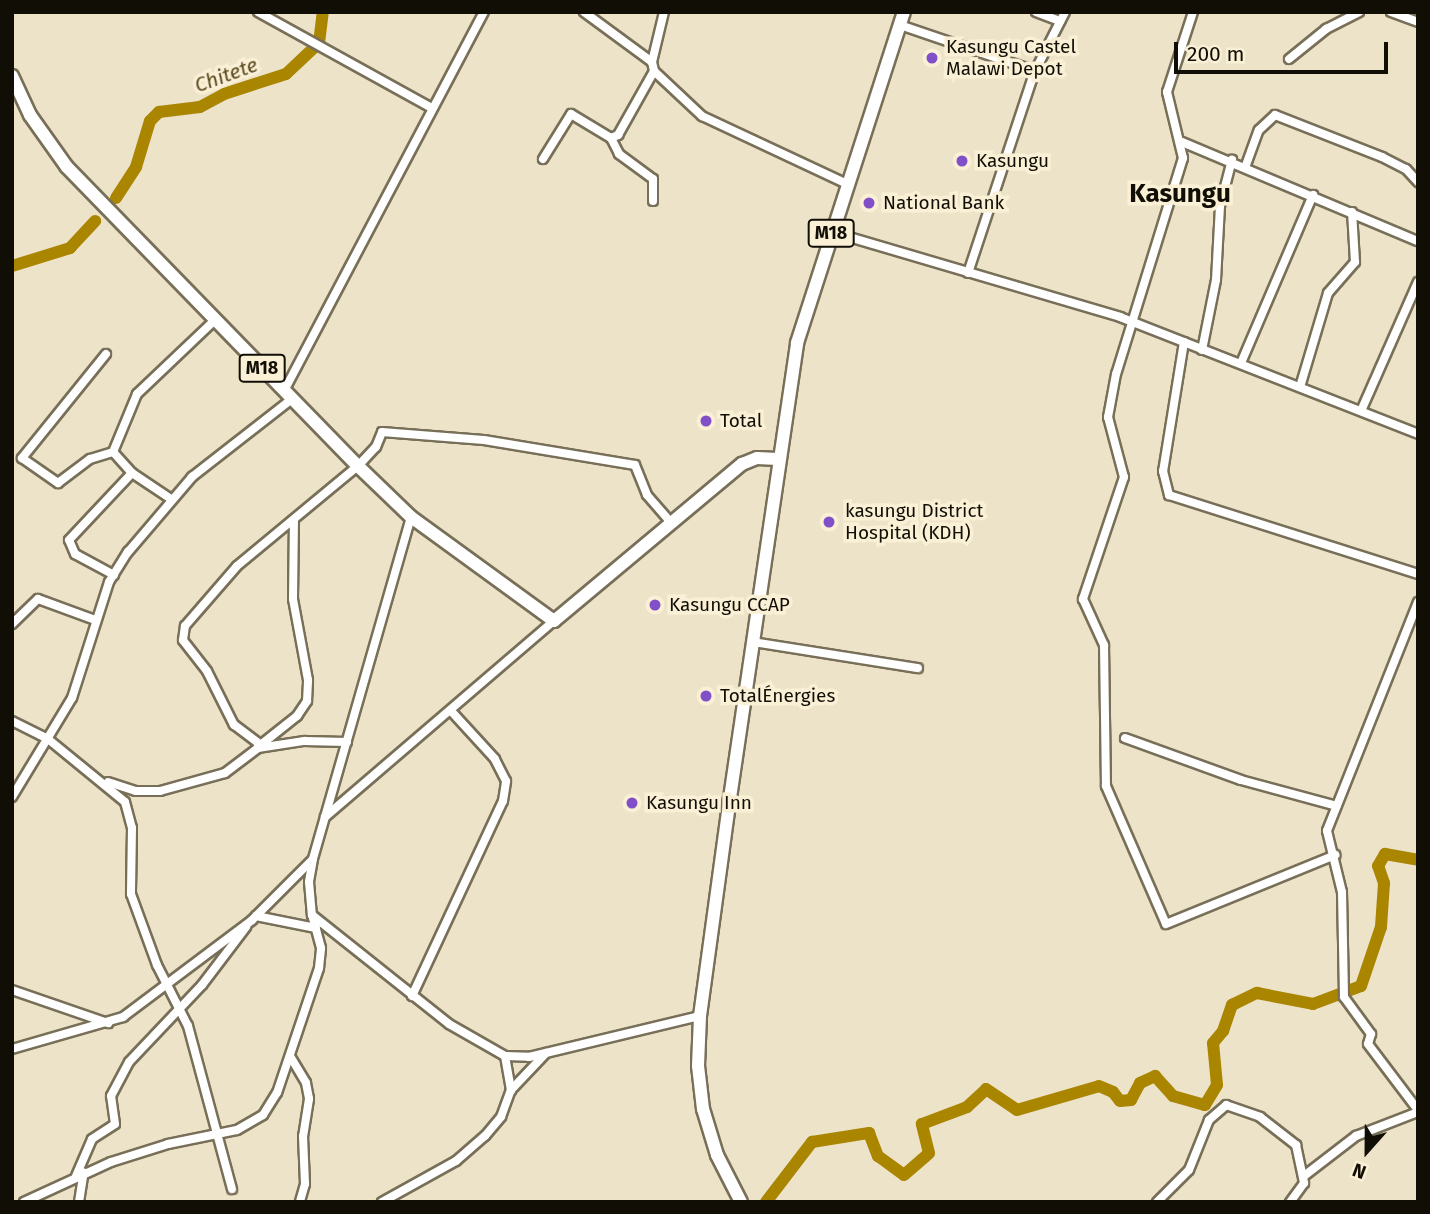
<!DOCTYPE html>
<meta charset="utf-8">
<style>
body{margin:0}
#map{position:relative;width:1430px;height:1214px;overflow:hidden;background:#ede3c9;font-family:"Fira Sans",sans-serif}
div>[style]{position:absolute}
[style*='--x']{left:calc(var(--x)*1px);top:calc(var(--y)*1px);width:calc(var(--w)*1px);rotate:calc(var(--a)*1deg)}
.river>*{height:12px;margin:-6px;padding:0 6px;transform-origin:6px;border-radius:6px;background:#aa8500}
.roads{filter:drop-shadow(2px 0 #786f58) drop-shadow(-2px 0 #786f58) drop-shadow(0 2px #786f58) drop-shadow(0 -2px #786f58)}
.minor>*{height:8px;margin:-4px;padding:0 4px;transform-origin:4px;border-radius:4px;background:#fff}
.primary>*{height:12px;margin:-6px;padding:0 6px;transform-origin:6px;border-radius:6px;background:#fff}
.dots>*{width:19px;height:19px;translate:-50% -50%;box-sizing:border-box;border:4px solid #faf0d6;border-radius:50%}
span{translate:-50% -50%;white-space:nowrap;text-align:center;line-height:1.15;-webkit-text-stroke:7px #faf0d6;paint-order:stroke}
.shield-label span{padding:2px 5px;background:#faf0d6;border:2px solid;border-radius:5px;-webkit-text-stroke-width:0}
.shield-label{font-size:18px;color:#110e06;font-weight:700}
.poi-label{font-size:19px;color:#110e06}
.left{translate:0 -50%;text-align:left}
.water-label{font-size:21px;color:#5c4c21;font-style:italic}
.district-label{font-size:26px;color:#110e06;font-weight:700}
.frame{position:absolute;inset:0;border:14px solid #110e06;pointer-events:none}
.north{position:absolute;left:1332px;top:1116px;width:70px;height:70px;-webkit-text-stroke:5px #faf0d6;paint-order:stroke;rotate:201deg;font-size:19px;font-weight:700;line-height:28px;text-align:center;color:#110e06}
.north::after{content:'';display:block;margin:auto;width:24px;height:32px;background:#110e06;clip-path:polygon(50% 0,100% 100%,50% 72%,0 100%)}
.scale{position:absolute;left:1174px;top:42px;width:214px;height:32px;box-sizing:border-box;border:4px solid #110e06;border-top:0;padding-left:9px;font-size:21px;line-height:24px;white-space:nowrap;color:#110e06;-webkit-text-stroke:5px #faf0d6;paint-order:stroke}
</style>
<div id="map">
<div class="river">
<div style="--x:116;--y:198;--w:37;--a:-57"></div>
<div style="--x:136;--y:167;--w:48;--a:-73.1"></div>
<div style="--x:150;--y:121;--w:13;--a:-45"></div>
<div style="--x:159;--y:112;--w:41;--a:-7"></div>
<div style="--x:200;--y:107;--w:27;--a:-28"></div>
<div style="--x:224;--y:94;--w:65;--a:-17.9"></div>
<div style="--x:286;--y:74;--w:45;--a:-43.2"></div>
<div style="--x:319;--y:43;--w:31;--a:-83"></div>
<div style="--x:12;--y:266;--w:61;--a:-17.2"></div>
<div style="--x:70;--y:248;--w:37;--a:-47"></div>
<div style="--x:766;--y:1202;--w:76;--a:-52.5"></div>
<div style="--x:812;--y:1142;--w:58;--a:-9"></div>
<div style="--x:869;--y:1133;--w:25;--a:69"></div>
<div style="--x:878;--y:1156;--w:32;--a:36"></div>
<div style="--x:904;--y:1175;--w:33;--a:-41"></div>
<div style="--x:929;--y:1153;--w:30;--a:-104"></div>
<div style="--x:922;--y:1124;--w:48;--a:-20.7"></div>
<div style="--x:967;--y:1107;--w:26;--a:-43"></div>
<div style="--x:986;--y:1089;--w:37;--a:34"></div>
<div style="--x:1017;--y:1110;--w:85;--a:-16.3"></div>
<div style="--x:1099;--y:1086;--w:15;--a:23"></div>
<div style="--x:1113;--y:1092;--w:11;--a:52"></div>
<div style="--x:1120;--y:1101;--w:11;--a:-5"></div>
<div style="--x:1131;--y:1100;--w:19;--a:-62"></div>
<div style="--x:1140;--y:1083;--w:17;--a:-25"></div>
<div style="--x:1155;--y:1076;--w:27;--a:48"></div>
<div style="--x:1173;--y:1096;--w:33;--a:16"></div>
<div style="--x:1205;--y:1105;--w:23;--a:-59"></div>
<div style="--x:1217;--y:1085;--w:42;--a:-95.4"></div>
<div style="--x:1213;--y:1043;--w:16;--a:-50"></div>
<div style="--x:1223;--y:1031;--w:28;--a:-71"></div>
<div style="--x:1232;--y:1005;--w:28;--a:-26"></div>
<div style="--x:1257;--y:993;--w:57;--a:11.1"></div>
<div style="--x:1313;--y:1004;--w:51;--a:-20.6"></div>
<div style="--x:1361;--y:986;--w:62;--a:-71.3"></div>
<div style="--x:1381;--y:927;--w:44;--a:-86.1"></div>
<div style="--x:1384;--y:883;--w:18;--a:-109"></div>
<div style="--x:1378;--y:866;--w:14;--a:-60"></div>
<div style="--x:1385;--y:854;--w:34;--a:10"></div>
</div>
<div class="roads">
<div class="minor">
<div style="--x:258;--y:12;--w:199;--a:28.9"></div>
<div style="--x:584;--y:12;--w:84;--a:36.3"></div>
<div style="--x:652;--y:62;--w:9;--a:77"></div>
<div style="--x:654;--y:71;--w:66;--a:43.2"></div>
<div style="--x:702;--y:116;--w:160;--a:25.1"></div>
<div style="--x:1036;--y:12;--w:26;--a:21"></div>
<div style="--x:1193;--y:12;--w:84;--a:108"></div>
<div style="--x:1167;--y:92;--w:68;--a:76.4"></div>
<div style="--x:1183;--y:158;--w:226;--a:107.2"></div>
<div style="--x:1116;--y:374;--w:44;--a:100.5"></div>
<div style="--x:1108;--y:417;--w:62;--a:75.1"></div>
<div style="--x:1124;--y:477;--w:129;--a:108.6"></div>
<div style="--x:1083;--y:599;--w:51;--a:65.5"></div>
<div style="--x:1104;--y:645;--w:141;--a:89.2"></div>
<div style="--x:1106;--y:786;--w:150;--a:66.5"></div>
<div style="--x:1166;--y:924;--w:183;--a:-22.2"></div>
<div style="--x:1391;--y:12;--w:29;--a:20"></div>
<div style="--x:900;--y:25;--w:143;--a:18.8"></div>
<div style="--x:1289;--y:59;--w:48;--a:-39"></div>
<div style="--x:1326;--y:29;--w:37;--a:-27"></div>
<div style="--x:652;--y:62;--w:51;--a:-76.5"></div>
<div style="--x:611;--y:138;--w:18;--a:63"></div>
<div style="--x:619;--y:154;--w:42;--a:36.3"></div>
<div style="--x:653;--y:179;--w:22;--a:90"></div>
<div style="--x:1182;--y:142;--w:256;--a:22.8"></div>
<div style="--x:543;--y:159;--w:53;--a:-58.1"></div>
<div style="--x:571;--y:114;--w:47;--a:31"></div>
<div style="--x:611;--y:138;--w:8;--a:-23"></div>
<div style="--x:618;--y:135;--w:73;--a:-60.6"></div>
<div style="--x:1246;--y:165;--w:37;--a:-70"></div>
<div style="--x:1259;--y:130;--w:22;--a:-43"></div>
<div style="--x:1275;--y:115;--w:115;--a:21.4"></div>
<div style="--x:1382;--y:157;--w:27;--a:27"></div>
<div style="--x:1406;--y:169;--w:18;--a:47"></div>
<div style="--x:832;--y:232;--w:300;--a:16.4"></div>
<div style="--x:1120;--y:317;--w:320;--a:21.4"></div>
<div style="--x:968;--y:273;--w:213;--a:-71.7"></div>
<div style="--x:1035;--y:71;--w:66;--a:-63"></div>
<div style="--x:1184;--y:342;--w:131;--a:99.2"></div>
<div style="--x:1163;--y:471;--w:25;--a:76"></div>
<div style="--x:1169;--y:495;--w:261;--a:17.6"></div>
<div style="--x:1202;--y:350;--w:71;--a:-78.7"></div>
<div style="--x:1216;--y:280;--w:74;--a:-86.9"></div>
<div style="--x:1220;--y:206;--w:48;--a:-75.4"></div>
<div style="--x:106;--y:354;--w:134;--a:128.9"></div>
<div style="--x:22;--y:458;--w:44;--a:34.8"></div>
<div style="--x:58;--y:483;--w:40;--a:-37"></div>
<div style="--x:90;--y:459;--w:24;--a:-17"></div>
<div style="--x:1241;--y:363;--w:183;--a:-66.8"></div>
<div style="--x:1300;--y:387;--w:98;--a:-73.4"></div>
<div style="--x:1328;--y:293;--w:41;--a:-48.9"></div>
<div style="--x:1355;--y:262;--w:50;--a:-93.4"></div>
<div style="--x:284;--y:391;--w:429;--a:-62.2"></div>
<div style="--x:1361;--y:411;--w:141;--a:-66.2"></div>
<div style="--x:171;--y:499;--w:47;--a:-146.3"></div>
<div style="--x:132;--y:473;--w:28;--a:-132"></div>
<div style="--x:113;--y:452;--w:63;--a:-67.5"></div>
<div style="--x:137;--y:394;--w:109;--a:-43.5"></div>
<div style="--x:411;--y:517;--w:356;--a:106"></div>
<div style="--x:313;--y:859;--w:23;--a:100"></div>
<div style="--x:309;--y:882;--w:33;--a:85"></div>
<div style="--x:312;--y:915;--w:175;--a:38.5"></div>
<div style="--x:449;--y:1024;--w:64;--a:29.7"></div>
<div style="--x:505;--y:1056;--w:24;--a:2"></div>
<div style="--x:529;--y:1057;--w:176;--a:-13.5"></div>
<div style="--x:114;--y:575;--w:44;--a:-151.7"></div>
<div style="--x:75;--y:554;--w:15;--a:-113"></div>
<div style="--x:69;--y:540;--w:92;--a:-46.8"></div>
<div style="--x:1418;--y:602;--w:246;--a:111.7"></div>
<div style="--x:1327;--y:831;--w:63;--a:76.2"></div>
<div style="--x:1342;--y:892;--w:105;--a:88.9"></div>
<div style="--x:1344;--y:997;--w:46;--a:53.9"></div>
<div style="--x:1371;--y:1034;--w:10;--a:107"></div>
<div style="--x:1368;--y:1044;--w:83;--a:52.9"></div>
<div style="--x:12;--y:624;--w:36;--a:-44"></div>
<div style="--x:38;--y:599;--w:61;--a:20.2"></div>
<div style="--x:753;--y:642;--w:167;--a:9"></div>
<div style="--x:12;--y:721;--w:40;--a:26.6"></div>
<div style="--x:48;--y:739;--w:99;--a:39.3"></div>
<div style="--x:125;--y:802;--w:27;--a:75"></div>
<div style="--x:132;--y:828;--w:66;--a:90.9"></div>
<div style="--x:131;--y:894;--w:76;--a:69.9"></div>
<div style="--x:157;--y:965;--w:68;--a:63.1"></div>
<div style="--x:188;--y:1026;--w:169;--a:74.9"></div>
<div style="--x:1125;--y:738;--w:123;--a:19.9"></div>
<div style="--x:1241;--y:780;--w:99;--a:15.2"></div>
<div style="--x:261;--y:745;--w:34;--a:-143"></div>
<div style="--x:234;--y:725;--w:60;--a:-116.6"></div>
<div style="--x:207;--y:671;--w:39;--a:-128"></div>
<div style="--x:183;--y:640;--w:14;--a:-82"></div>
<div style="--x:185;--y:626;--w:79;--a:-49.1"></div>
<div style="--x:237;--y:566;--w:157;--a:-39.6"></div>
<div style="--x:358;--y:466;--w:26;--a:-47"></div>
<div style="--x:376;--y:447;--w:16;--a:-68"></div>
<div style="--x:382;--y:432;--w:102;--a:4.5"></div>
<div style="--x:484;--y:440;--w:153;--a:9.4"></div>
<div style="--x:635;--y:465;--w:32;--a:68"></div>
<div style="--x:647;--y:495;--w:38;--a:49"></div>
<div style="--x:258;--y:747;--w:50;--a:-38.5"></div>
<div style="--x:297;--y:716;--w:18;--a:-56"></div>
<div style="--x:307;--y:701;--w:21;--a:-87"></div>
<div style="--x:308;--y:680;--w:82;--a:-100.5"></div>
<div style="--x:293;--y:599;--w:78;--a:-89.3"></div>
<div style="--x:108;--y:782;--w:29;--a:18"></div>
<div style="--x:136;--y:791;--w:24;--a:0"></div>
<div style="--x:160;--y:791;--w:67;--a:-15.5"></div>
<div style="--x:225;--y:773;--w:41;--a:-37.1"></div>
<div style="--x:258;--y:748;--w:47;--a:-8.7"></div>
<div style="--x:304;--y:741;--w:43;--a:1.3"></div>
<div style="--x:12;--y:797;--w:116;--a:-58.8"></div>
<div style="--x:72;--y:698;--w:122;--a:-72.3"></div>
<div style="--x:109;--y:582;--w:36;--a:-58"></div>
<div style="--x:128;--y:552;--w:99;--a:-49.5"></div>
<div style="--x:192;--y:477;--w:127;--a:-38"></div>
<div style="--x:325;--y:817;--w:301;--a:-40.6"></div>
<div style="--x:256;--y:916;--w:61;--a:11.3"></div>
<div style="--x:12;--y:990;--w:102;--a:19"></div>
<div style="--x:412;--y:996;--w:215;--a:-65"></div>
<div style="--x:503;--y:801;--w:20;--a:-81"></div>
<div style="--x:506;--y:781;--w:25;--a:-117"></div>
<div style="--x:495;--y:759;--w:65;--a:-132.5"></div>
<div style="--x:12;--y:1049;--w:116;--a:-16.1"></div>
<div style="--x:123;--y:1017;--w:161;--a:-36.9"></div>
<div style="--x:252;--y:920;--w:83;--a:-45"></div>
<div style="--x:290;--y:1056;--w:31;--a:59"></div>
<div style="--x:306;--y:1083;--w:16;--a:79"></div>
<div style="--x:309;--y:1099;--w:37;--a:99"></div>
<div style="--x:303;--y:1136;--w:48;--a:87.6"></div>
<div style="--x:305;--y:1184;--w:19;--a:106"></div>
<div style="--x:505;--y:1056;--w:35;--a:80"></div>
<div style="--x:76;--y:1176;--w:40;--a:-66.6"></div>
<div style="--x:92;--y:1139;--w:27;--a:-33"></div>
<div style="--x:115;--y:1124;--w:28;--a:-98"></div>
<div style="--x:111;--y:1096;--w:38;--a:-62"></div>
<div style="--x:129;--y:1062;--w:106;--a:-46.5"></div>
<div style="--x:202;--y:985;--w:73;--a:-52.8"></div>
<div style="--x:1304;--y:1176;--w:66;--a:-37.6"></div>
<div style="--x:1356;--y:1136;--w:66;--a:-21.2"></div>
<div style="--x:24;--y:1202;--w:96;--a:-24.7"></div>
<div style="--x:111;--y:1162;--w:60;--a:-17.5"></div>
<div style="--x:168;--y:1144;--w:70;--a:-11.5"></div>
<div style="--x:237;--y:1130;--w:30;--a:-30"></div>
<div style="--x:263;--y:1115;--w:26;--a:-58"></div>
<div style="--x:277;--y:1093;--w:132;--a:-71.4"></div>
<div style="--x:319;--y:968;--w:20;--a:-84"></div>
<div style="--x:321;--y:948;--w:34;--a:-105"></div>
<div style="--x:79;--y:1202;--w:30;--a:-81"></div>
<div style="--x:382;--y:1202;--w:85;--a:-29"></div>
<div style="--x:456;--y:1161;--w:38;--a:-41"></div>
<div style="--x:485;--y:1136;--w:25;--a:-50"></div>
<div style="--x:501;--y:1117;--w:29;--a:-70"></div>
<div style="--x:511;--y:1090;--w:51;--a:-46.6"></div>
<div style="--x:1157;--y:1202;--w:45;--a:-45"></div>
<div style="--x:1189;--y:1170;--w:54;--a:-68.2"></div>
<div style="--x:1209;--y:1120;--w:23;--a:-41"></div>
<div style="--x:1226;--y:1105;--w:36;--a:19"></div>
<div style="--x:1260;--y:1117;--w:46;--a:37.9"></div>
<div style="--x:1296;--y:1145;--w:39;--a:78"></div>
<div style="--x:1304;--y:1183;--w:24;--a:126"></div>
</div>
<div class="primary">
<div style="--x:12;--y:76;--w:43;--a:65.2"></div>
<div style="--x:30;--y:115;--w:64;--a:54.6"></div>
<div style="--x:67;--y:167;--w:417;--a:45.8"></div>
<div style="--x:358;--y:466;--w:74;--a:43.9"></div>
<div style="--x:411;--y:517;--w:177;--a:36"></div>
<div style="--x:554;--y:621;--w:245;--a:-39.9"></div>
<div style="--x:742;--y:464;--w:16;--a:-22"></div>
<div style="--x:757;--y:458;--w:21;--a:3"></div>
<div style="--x:741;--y:1202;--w:53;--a:-117.1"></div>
<div style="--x:717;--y:1155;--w:48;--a:-106.9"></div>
<div style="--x:703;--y:1109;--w:43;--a:-96.6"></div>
<div style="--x:698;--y:1066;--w:50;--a:-87.7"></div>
<div style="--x:700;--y:1016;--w:220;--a:-82.2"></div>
<div style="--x:730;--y:798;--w:460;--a:-81.6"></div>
<div style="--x:797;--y:343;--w:348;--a:-72.1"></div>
</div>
</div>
<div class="dots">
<div style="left:932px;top:58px;background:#8150c8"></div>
<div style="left:962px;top:161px;background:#8150c8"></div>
<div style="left:869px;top:203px;background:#8150c8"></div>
<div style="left:706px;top:421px;background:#8150c8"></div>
<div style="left:829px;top:522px;background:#8150c8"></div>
<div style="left:655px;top:605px;background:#8150c8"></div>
<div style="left:706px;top:696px;background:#8150c8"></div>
<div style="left:632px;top:803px;background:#8150c8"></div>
</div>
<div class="shield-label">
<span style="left:831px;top:233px">M18</span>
<span style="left:262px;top:368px">M18</span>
</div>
<div class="poi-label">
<span class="left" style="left:946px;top:58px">Kasungu Castel<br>Malawi Depot</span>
<span class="left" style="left:976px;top:161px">Kasungu</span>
<span class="left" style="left:883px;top:203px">National Bank</span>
<span class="left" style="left:720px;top:421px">Total</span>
<span class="left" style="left:845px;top:522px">kasungu District<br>Hospital (KDH)</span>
<span class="left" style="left:669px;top:605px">Kasungu CCAP</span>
<span class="left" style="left:720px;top:696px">TotalÉnergies</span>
<span class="left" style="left:646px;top:803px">Kasungu Inn</span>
</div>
<div class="water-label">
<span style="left:226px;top:75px;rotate:-20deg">Chitete</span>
</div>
<div class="district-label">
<span style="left:1180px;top:194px">Kasungu</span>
</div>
<div class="frame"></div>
<div class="north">N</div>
<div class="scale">200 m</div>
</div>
